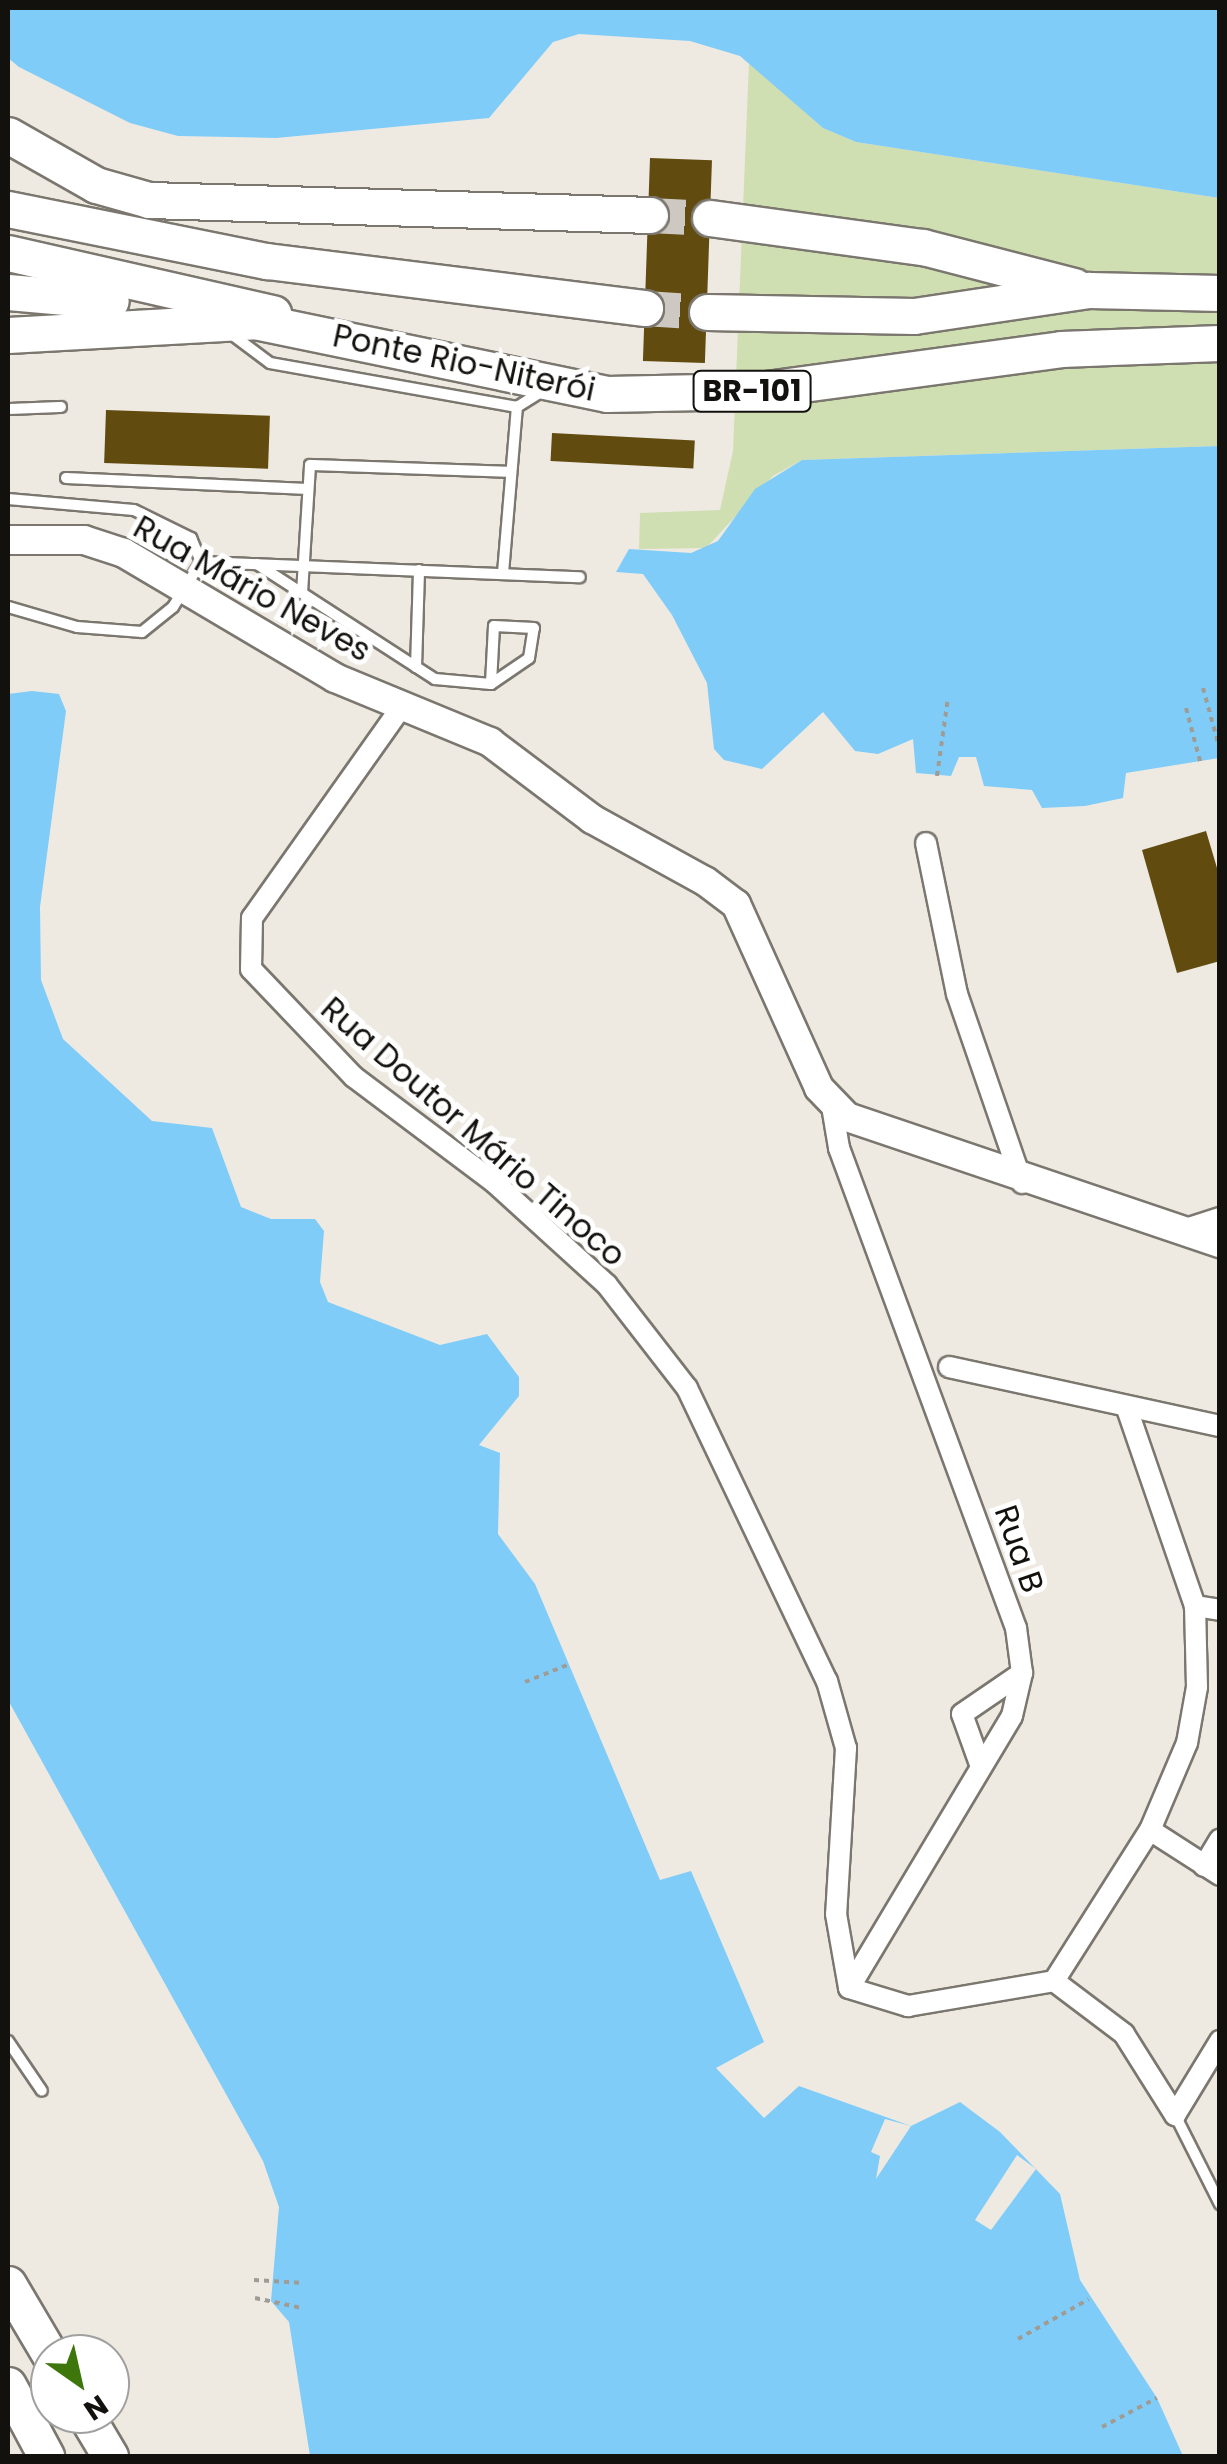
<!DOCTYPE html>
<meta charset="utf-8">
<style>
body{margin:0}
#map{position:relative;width:1227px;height:2464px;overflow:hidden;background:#eeeae2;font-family:Poppins,sans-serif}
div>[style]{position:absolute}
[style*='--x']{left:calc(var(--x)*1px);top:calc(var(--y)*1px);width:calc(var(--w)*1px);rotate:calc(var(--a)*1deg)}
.green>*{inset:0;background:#cfdfb1}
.water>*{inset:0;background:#7fccf9}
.pier>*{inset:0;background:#eeeae2}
.building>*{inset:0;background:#614b0f;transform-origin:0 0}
.highway-tunnel>*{height:35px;margin-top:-17.5px;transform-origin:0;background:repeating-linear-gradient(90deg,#cdc9c2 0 35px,transparent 0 53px)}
.path>*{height:4px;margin-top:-2px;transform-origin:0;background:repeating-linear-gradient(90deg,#9f9c96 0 5px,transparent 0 10px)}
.roads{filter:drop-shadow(2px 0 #7b776f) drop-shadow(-2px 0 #7b776f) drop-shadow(0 2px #7b776f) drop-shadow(0 -2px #7b776f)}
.lane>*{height:10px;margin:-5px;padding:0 5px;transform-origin:5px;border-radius:5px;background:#fff}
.street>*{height:20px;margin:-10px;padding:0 10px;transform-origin:10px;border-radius:10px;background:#fff}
.secondary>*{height:28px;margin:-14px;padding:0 14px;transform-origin:14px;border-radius:14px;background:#fff}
.highway>*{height:35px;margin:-17.5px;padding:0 17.5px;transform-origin:17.5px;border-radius:17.5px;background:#fff}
span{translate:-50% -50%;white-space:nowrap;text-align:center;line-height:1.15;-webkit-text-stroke:10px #fff;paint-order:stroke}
.shield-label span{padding:2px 8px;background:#fff;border:2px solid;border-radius:8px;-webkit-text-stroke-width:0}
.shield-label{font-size:30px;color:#12110e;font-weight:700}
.street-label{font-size:32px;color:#12110e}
.frame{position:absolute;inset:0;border:10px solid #12110e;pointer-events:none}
.north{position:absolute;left:30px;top:2334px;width:100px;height:100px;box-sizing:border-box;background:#fff;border:2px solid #a0a09f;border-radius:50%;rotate:146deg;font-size:28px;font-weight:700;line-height:40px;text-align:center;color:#12110e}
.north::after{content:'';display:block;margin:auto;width:35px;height:45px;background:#3d770b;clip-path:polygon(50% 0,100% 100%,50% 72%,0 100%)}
</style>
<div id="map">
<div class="green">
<div style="clip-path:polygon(749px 62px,823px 128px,856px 142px,1219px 198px,1219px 446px,802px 460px,773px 476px,706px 548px,639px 549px,640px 513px,720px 510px,733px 451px)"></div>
</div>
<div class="water">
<div style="clip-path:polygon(8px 8px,1219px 8px,1219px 198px,856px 142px,823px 128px,740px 56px,690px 41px,579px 34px,553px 42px,489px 118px,276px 138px,178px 136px,130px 123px,19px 67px,8px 58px)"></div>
<div style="clip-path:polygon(1219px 446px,1219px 758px,1126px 773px,1123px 798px,1085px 806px,1042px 808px,1032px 790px,984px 786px,976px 757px,959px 757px,951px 776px,916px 773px,913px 739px,878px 754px,855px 751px,823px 712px,762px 769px,724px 760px,714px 749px,707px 683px,672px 615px,643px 574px,616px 572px,629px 549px,691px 553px,718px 541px,755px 489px,802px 460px)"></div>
<div style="clip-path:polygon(32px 691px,59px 694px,66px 711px,40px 907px,41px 980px,63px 1039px,152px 1121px,212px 1128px,241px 1207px,271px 1219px,315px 1219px,324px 1231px,320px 1282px,328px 1302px,440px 1345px,487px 1334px,519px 1377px,519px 1396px,479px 1445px,500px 1453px,498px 1534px,535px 1584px,660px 1880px,691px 1871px,764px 2042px,716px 2068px,764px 2118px,799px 2086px,911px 2126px,960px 2102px,1000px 2132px,1060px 2194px,1080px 2280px,1157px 2398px,1183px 2456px,310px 2456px,289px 2322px,271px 2301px,279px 2207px,263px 2161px,8px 1700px,8px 694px)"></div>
</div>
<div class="pier">
<div style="clip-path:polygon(885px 2119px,911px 2126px,876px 2179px,880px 2156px,871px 2152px)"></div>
<div style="clip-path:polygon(1017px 2155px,1036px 2169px,991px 2230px,975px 2220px)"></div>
</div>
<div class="building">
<div style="left:650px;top:158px;width:62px;height:203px;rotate:2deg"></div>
<div style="left:106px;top:410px;width:164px;height:53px;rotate:2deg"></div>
<div style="left:552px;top:433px;width:143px;height:28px;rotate:3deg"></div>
<div style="clip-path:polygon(1206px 831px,1220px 878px,1220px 961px,1177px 973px,1142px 850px)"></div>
</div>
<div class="highway-tunnel">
<div style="--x:650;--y:215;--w:60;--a:2.9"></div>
<div style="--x:645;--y:308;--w:62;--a:3.7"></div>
</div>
<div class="path">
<div style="--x:1203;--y:688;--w:64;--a:74.7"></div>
<div style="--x:1186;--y:708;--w:55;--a:75.2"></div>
<div style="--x:937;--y:776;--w:79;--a:-82"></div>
<div style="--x:525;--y:1682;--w:48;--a:-21.8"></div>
<div style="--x:254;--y:2280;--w:50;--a:3.4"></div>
<div style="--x:255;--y:2298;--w:48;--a:12"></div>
<div style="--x:1018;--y:2339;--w:81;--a:-29.4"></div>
<div style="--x:1102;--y:2427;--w:62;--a:-27.8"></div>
</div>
<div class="roads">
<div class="lane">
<div style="--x:230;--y:333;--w:50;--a:36.9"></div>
<div style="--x:270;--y:363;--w:251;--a:10.1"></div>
<div style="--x:517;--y:407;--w:32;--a:-32"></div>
<div style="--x:8;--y:409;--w:53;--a:-2.2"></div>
<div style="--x:66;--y:478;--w:242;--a:2.6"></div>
<div style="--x:8;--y:499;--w:126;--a:5"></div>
<div style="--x:134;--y:510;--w:64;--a:26.2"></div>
<div style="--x:191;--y:538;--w:26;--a:67"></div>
<div style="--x:201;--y:562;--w:53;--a:121.9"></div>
<div style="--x:173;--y:607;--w:40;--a:141"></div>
<div style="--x:142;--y:632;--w:65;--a:-175.6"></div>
<div style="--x:77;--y:627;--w:72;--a:-163.8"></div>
<div style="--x:201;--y:562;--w:379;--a:2.3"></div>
<div style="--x:257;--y:564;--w:212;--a:32.9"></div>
<div style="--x:435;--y:679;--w:56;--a:5.1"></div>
<div style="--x:491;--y:684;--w:46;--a:-34.4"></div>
<div style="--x:529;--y:658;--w:30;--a:-81"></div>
<div style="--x:534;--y:628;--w:40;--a:-177.1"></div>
<div style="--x:494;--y:626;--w:58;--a:93"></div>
<div style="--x:503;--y:573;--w:167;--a:-85.2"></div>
<div style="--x:302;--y:593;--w:128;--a:-86.4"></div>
<div style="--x:310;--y:465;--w:199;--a:2"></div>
<div style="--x:416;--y:667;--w:97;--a:-88.2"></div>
<div style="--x:8;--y:2041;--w:60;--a:55.8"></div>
<div style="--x:1175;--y:2115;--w:100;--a:63.2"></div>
</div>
<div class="street">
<div style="--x:400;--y:709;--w:256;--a:125.3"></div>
<div style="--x:252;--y:918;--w:51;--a:91.1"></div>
<div style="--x:251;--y:969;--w:149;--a:46.4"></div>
<div style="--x:354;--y:1077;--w:176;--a:36.9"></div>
<div style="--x:495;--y:1183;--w:151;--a:42.3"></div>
<div style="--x:607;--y:1285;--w:130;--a:52.2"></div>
<div style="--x:687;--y:1388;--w:325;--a:64.5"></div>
<div style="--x:827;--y:1681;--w:70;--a:74.2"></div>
<div style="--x:846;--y:1748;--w:166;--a:93.4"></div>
<div style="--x:836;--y:1914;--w:75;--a:80"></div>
<div style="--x:849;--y:1988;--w:62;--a:17"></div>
<div style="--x:908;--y:2006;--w:148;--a:-9.7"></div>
<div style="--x:1054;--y:1981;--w:88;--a:37.1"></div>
<div style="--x:1124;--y:2034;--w:96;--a:57.8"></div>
<div style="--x:926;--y:843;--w:154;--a:78.4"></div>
<div style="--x:957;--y:994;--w:200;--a:71"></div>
<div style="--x:832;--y:1106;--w:43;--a:80.5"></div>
<div style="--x:839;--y:1148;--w:512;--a:69.76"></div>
<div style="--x:1016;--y:1628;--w:45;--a:82.4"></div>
<div style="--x:1022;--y:1673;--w:44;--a:103.1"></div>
<div style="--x:1012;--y:1716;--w:317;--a:120.9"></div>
<div style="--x:1189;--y:1228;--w:33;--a:-18"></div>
<div style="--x:949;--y:1367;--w:277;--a:12.3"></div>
<div style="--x:1195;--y:1606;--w:25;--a:9"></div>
<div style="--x:980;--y:1764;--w:53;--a:-109.8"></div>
<div style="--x:962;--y:1714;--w:73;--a:-34.3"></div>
<div style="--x:1150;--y:1830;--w:83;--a:32.7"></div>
<div style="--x:1204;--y:1866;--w:31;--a:-59"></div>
<div style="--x:1054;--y:1981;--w:179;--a:-57.6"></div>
<div style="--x:1150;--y:1830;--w:95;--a:-67"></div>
<div style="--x:1187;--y:1743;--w:57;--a:-79.9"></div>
<div style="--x:1197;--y:1687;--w:81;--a:-91.4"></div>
<div style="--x:1195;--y:1606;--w:209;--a:-109"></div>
<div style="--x:1175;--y:2115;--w:87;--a:-58.7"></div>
</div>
<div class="secondary">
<div style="--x:8;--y:540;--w:76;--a:0"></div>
<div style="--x:84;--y:540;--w:42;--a:18"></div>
<div style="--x:124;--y:553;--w:245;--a:30.6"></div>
<div style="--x:335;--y:678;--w:168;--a:22.4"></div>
<div style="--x:490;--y:742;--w:128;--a:37"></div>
<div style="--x:592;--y:819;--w:129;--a:28.8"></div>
<div style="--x:705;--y:881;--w:39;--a:37"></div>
<div style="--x:736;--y:904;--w:202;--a:65.7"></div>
<div style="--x:819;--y:1088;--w:40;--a:46"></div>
<div style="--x:847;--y:1117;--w:394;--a:18.7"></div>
</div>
<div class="highway">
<div style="--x:8;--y:135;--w:101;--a:29.6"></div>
<div style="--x:96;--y:185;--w:55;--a:15.8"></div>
<div style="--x:149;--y:200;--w:501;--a:1.71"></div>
<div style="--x:8;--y:209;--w:264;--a:11.4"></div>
<div style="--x:267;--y:261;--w:381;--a:7.1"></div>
<div style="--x:710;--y:218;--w:215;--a:7.8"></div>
<div style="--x:923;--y:247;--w:156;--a:14.5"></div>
<div style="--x:8;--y:253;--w:272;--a:12.8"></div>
<div style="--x:8;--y:292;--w:103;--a:5"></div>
<div style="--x:707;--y:312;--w:207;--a:1.1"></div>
<div style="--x:914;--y:316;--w:177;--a:-8.5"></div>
<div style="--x:1089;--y:290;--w:131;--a:1.3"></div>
<div style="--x:8;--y:335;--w:247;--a:-3.2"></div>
<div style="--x:255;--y:321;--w:359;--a:11.7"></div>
<div style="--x:607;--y:394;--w:144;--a:-1.2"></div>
<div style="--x:751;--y:391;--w:313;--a:-7.7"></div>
<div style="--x:1061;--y:349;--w:159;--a:-2.2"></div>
<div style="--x:8;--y:2284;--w:82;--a:59.4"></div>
<div style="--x:8;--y:2385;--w:81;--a:61.8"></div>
<div style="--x:85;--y:2414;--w:49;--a:59.2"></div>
</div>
</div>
<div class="shield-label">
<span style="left:752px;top:391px">BR-101</span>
</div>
<div class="street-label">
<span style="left:464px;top:363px;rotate:12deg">Ponte Rio-Niterói</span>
<span style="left:252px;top:589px;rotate:29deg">Rua Mário Neves</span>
<span style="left:473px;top:1132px;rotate:41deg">Rua Doutor Mário Tinoco</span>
<span style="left:1019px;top:1549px;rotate:71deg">Rua B</span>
</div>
<div class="frame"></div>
<div class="north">N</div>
</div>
